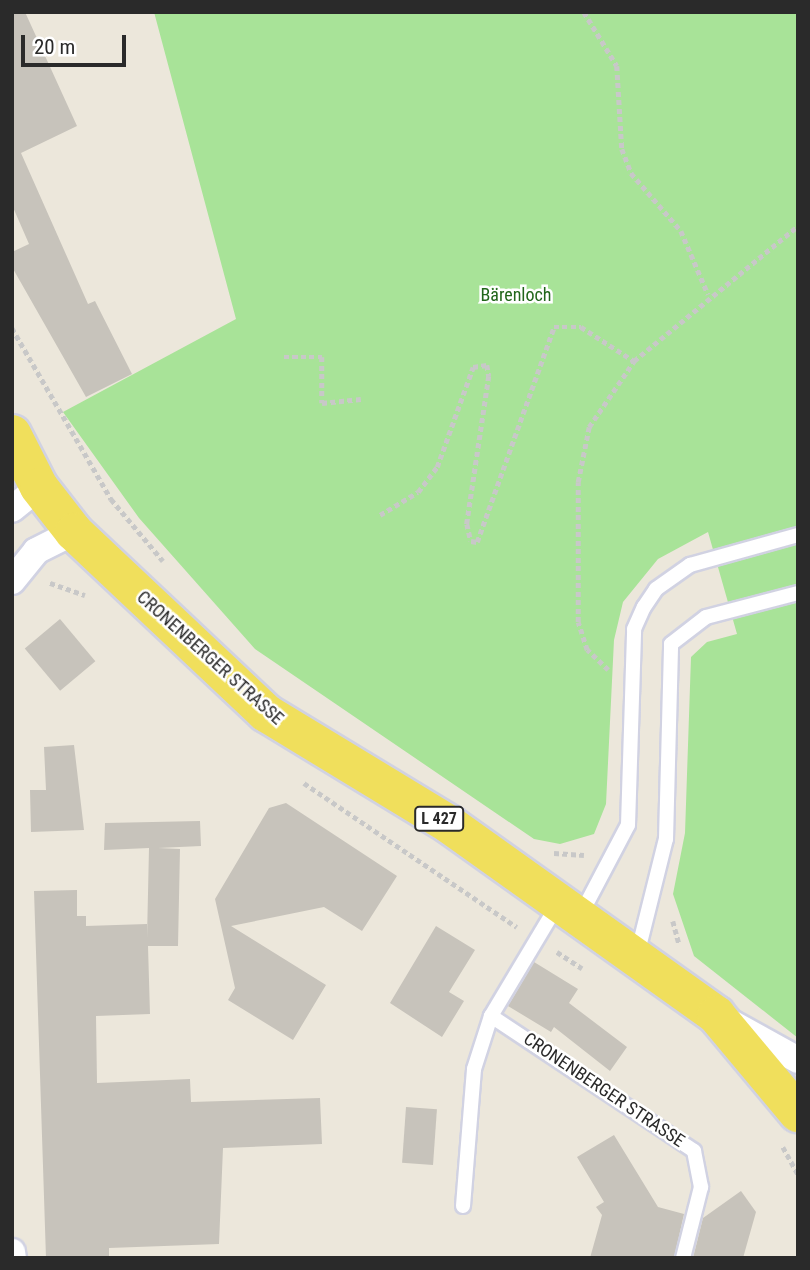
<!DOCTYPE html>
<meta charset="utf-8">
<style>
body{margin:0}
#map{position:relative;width:810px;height:1270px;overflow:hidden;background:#ece7db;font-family:"Roboto Condensed",sans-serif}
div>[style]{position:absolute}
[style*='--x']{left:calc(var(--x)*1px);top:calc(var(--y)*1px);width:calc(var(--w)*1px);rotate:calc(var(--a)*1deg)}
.green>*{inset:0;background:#a8e398}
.building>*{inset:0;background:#c7c3bb;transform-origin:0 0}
.path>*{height:4.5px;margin-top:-2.25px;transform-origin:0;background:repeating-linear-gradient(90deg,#c8c8c8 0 5px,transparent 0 8.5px)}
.roads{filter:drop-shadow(2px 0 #d1d2e2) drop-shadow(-2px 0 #d1d2e2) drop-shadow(0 2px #d1d2e2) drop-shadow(0 -2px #d1d2e2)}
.lane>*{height:14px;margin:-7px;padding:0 7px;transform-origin:7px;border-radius:7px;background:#fff}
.street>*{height:26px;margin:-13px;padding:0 13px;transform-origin:13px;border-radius:13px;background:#fff}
.primary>*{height:38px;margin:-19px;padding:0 19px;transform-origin:19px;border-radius:19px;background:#f0df5c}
span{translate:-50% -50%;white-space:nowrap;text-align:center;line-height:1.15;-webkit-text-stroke:5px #fff;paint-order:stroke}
.shield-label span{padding:2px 5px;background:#fff;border:2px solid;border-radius:5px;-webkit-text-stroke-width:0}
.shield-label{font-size:16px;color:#2a2a2a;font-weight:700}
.park-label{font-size:18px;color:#21661a}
.street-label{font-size:18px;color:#2a2a2a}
.frame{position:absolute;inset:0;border:14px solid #2a2a2a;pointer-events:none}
.scale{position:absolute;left:21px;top:35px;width:105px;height:32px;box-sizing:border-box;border:4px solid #2a2a2a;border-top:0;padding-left:9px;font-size:21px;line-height:24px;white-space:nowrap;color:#2a2a2a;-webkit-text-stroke:5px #fff;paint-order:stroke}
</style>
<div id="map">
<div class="green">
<div style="clip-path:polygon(154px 12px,798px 12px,798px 1038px,694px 956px,673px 894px,685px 833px,691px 657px,707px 642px,737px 634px,708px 532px,658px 559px,623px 602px,614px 640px,606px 804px,594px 834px,560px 844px,534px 839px,255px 649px,139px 518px,63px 412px,236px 319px)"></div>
</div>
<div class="building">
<div style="clip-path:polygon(12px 12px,25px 12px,77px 126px,21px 153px,88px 304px,95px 301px,132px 374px,86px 397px,12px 267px,12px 252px,29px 244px,12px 205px)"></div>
<div style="left:60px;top:619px;width:55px;height:46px;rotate:50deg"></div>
<div style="clip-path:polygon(74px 745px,84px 830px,31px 832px,30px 790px,46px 790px,44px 747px)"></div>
<div style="clip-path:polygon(286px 803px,397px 876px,362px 931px,324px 907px,231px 926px,326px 985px,293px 1040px,228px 1000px,235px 988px,215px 899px,269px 808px)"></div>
<div style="clip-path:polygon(200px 821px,201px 846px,158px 848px,180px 849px,178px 946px,148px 946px,150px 1014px,96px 1016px,97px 1083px,190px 1079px,191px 1102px,320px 1098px,322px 1144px,223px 1148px,219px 1244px,109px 1248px,109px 1258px,46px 1258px,34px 891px,77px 890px,77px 916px,86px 916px,86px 926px,147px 924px,147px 938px,149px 848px,104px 850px,105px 823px)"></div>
<div style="clip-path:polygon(436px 926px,475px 950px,449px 992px,464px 1001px,442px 1037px,390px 1003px)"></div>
<div style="clip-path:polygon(534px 962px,578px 989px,569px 1003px,627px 1047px,610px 1071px,554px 1027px,551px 1032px,508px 1006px)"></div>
<div style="left:406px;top:1107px;width:31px;height:56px;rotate:4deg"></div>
<div style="clip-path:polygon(614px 1135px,658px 1207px,684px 1214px,674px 1258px,590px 1258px,602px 1215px,596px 1207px,604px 1202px,577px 1157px)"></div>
<div style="clip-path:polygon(741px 1191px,756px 1212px,743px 1258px,693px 1258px,703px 1218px)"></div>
</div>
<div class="path">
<div style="--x:584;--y:12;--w:63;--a:58.6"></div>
<div style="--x:617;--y:66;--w:83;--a:86.6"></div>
<div style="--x:622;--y:149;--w:26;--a:69"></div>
<div style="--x:631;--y:173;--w:77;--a:49.2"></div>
<div style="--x:681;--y:231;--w:69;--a:66.8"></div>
<div style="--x:12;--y:328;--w:198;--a:59.9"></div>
<div style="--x:111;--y:499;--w:81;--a:50"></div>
<div style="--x:284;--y:357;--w:38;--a:0"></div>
<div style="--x:322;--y:357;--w:46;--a:90"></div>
<div style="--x:322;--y:403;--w:39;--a:-6"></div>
<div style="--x:380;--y:515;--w:44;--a:-31.2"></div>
<div style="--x:418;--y:492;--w:31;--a:-53"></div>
<div style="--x:437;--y:467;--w:106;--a:-70.2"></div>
<div style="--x:473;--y:367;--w:14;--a:-8"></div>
<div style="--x:487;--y:365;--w:11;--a:80"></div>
<div style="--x:489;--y:376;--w:150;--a:98.5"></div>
<div style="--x:467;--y:524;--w:17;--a:77"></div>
<div style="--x:471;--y:541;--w:6;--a:9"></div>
<div style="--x:477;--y:542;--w:228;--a:-70.3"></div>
<div style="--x:554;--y:327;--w:27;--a:0"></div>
<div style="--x:581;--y:327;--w:63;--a:32.7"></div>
<div style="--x:50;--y:583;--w:37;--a:19"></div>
<div style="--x:608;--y:670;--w:29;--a:-136"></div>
<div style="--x:587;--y:650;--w:29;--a:-108"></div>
<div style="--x:578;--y:622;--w:140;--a:-90"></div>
<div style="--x:578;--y:482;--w:56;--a:-78.7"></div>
<div style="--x:589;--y:427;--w:80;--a:-55.7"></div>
<div style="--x:634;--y:361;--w:212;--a:-39.5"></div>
<div style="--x:304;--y:783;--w:257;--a:34.1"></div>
<div style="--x:554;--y:853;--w:30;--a:4"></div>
<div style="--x:673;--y:921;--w:23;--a:75"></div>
<div style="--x:557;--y:952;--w:30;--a:33"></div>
<div style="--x:783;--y:1147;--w:31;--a:61"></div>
</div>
<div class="roads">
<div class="lane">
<div style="--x:580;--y:916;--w:103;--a:-62.2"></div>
<div style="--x:628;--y:825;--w:196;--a:-88.2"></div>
<div style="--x:634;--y:629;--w:24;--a:-66"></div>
<div style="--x:644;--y:607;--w:22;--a:-56"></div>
<div style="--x:656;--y:589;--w:42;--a:-35.2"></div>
<div style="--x:690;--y:565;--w:112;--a:-15.5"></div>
<div style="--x:637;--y:955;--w:120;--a:-76"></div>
<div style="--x:666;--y:839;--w:195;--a:-88.5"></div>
<div style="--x:671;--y:644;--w:44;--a:-37.6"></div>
<div style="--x:706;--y:617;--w:95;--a:-14.6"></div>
<div style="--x:491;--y:1016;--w:131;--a:-59.1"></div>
<div style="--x:463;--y:1206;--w:137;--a:-85.4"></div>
<div style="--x:474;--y:1069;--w:56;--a:-72.2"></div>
<div style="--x:491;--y:1016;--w:244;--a:33.6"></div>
<div style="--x:694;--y:1151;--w:37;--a:79"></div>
<div style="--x:701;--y:1187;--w:73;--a:104.2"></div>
</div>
<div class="street">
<div style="--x:12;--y:509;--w:35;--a:-39"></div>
<div style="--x:12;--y:581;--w:38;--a:-51"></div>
<div style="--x:36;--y:551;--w:42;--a:-26.6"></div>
<div style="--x:733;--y:1024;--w:74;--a:29"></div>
<div style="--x:12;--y:1252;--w:6;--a:81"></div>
</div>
<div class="primary">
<div style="--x:12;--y:434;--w:59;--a:63"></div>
<div style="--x:39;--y:487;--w:57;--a:52.1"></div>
<div style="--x:74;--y:532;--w:264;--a:43.3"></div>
<div style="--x:266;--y:713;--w:215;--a:31.3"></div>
<div style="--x:450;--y:825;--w:327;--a:35.5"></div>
<div style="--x:716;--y:1015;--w:128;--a:50.1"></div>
</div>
</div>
<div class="shield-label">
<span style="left:439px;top:819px">L 427</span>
</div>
<div class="park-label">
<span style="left:516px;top:295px">Bärenloch</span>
</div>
<div class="street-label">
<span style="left:210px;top:658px;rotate:42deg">CRONENBERGER STRASSE</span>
<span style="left:604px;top:1090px;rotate:34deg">CRONENBERGER STRASSE</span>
</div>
<div class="frame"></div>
<div class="scale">20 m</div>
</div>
